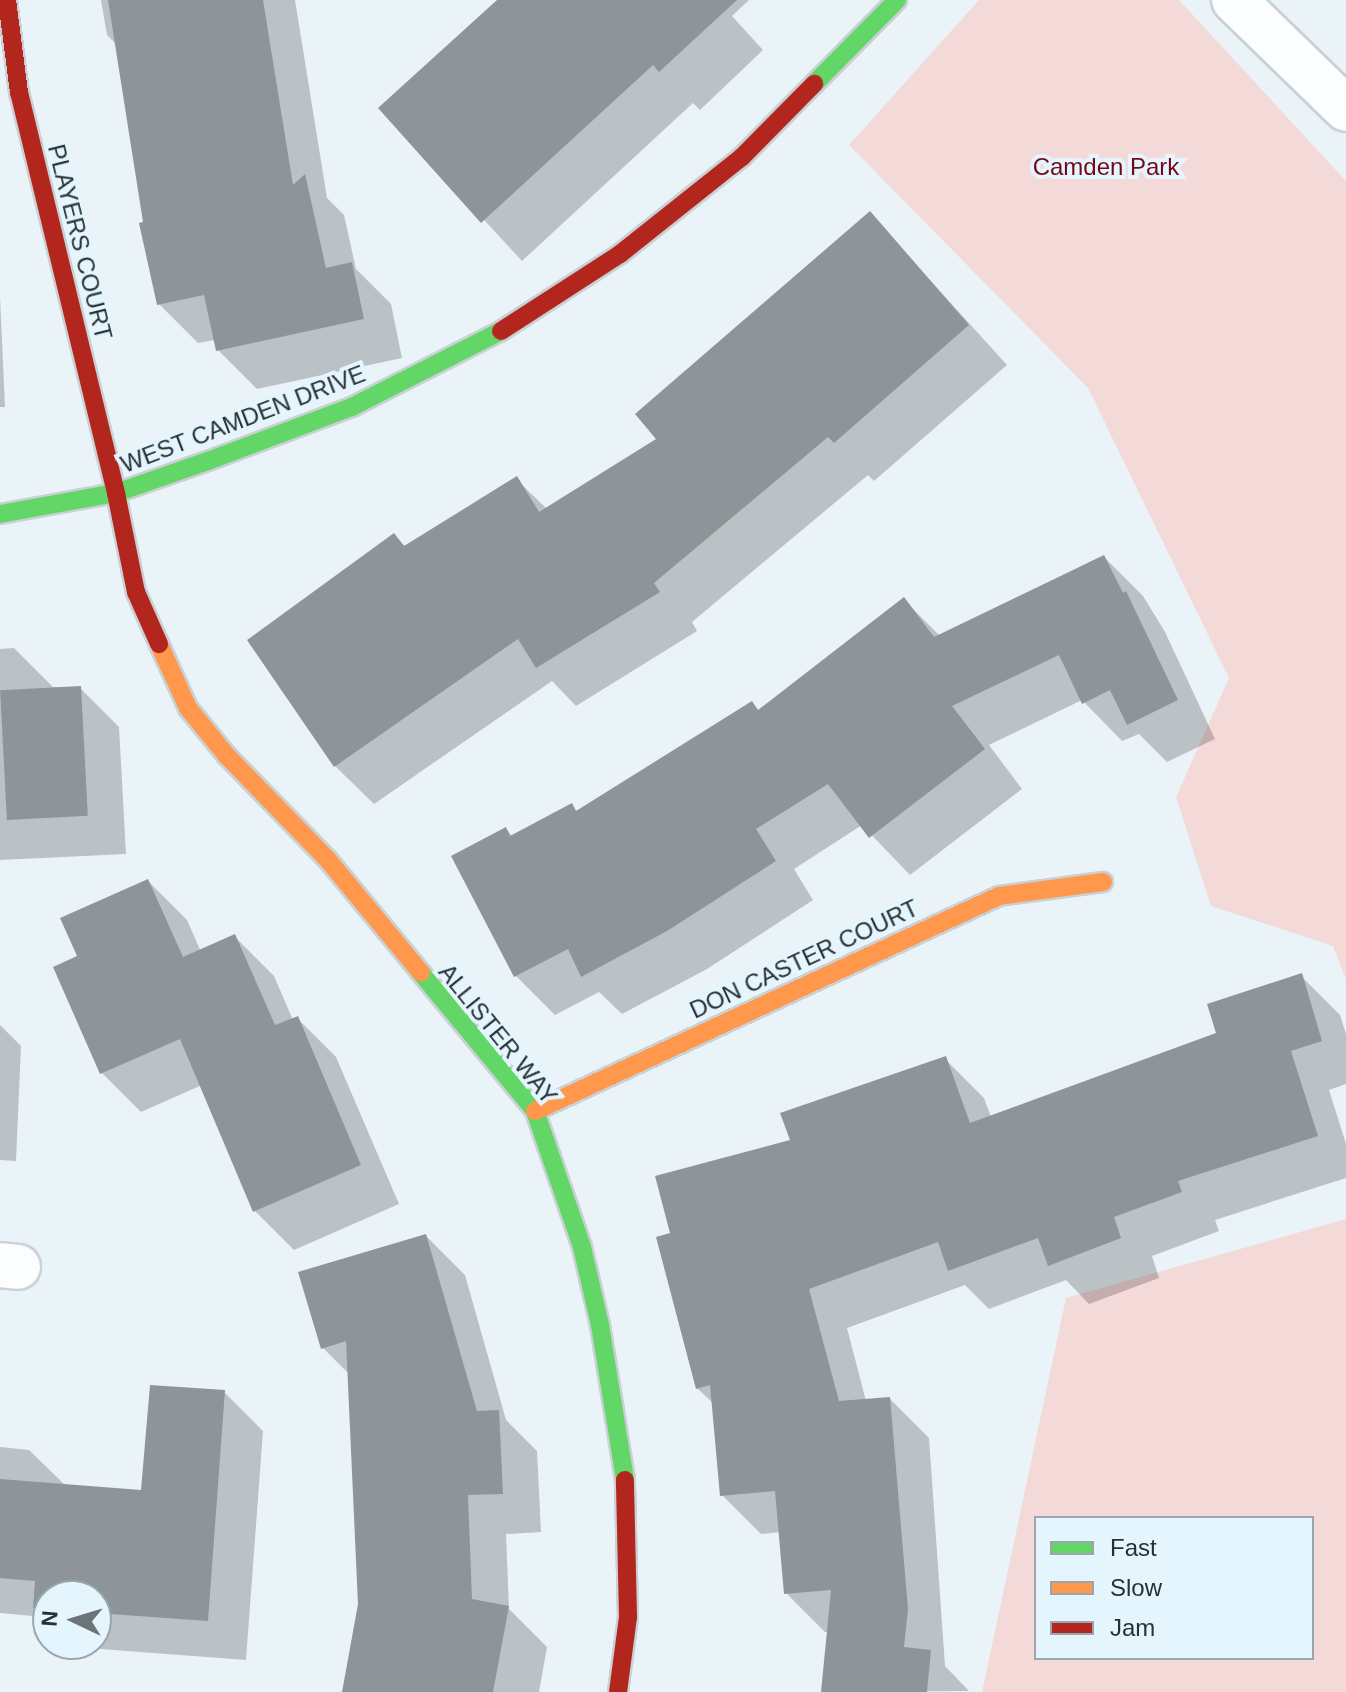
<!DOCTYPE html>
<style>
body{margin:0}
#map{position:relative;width:1346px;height:1692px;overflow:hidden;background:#eaf3f8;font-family:Helvetica,sans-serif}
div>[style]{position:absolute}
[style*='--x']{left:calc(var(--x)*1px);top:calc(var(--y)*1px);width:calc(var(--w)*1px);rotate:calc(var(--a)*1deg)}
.green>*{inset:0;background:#f4d9d9}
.shadow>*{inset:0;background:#0003}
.building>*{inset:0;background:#8e9598;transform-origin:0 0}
.roads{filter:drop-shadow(2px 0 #c9d1d4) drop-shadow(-2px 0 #c9d1d4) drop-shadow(0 2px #c9d1d4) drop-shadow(0 -2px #c9d1d4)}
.street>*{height:44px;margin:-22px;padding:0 22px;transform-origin:22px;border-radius:22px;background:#fcfdfe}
.fast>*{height:18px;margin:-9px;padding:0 9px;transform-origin:9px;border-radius:9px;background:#63d668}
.slow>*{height:18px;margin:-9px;padding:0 9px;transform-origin:9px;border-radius:9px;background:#ff974d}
.jam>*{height:18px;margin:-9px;padding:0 9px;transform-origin:9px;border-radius:9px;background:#b3261e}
span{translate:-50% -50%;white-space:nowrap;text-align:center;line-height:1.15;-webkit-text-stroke:8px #e4f5fe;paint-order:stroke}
.park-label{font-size:24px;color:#780616}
.street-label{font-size:24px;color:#293033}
.legend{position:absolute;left:1034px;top:1516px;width:280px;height:144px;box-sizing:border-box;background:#e4f5fe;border:2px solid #99a6ad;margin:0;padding:10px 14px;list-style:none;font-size:24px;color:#293033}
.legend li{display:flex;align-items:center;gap:16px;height:40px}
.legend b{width:40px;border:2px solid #99a6ad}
.north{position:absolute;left:32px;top:1580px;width:80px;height:80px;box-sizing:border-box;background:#e4f5fe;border:2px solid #99a6ad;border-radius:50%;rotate:274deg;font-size:22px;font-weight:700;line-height:32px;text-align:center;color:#293033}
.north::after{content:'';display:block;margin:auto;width:28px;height:36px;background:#6d7478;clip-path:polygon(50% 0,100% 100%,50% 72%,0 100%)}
</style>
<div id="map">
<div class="green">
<div style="clip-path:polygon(979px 0,1179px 0,1346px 181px,1346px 979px,1333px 946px,1211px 906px,1176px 797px,1229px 678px,1088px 388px,849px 145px)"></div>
<div style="clip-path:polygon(evenodd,1346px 1219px,1346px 1692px,982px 1692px,1066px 1298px,1346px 1219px,1036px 1518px,1312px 1518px,1312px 1658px,1036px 1658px,1036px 1518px)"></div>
</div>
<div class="shadow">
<div style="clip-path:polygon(101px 0,295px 0,327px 198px,344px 215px,356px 269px,391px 304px,402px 358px,257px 389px,218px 350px,215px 340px,198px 343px,159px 304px,118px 46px,107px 35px)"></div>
<div style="clip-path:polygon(500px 0,749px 0,732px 16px,763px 50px,700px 110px,693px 103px,522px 261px,381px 108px)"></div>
<div style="clip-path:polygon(870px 214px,1007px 365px,874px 481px,868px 475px,692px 622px,697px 631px,576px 706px,552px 681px,374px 804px,335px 766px,394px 536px,406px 547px,516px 479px,547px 509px,658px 440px)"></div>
<div style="clip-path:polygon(0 297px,5px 407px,0 407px)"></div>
<div style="clip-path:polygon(1104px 557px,1143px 596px,1165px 632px,1215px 739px,1167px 762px,1139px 734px,1122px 741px,1082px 700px,989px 745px,1022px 789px,910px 875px,862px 825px,794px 869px,813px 900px,707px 969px,622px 1014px,599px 992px,555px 1015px,516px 976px,453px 857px,506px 829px,513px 837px,571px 805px,578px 812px,751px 703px,759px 711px,904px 600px,940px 636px)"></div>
<div style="clip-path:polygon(14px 648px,53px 687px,80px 688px,119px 727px,126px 854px,0 860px,0 649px)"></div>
<div style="clip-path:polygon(148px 881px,187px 920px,201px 952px,235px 937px,274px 976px,293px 1020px,297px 1018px,336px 1057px,399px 1204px,294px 1250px,255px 1211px,202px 1085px,141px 1112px,102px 1073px,80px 957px)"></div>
<div style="clip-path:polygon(1301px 976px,1340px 1015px,1346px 1034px,1346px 1084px,1329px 1090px,1346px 1144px,1346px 1178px,1215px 1220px,1219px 1231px,1152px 1256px,1159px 1278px,1089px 1304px,1066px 1280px,989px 1309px,965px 1285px,847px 1328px,866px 1401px,890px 1399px,929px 1438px,945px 1666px,969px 1691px,823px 1692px,829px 1632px,825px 1632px,786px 1593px,781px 1532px,761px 1534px,722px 1495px,714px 1404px,697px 1388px,672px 1235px,792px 1141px,945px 1059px,984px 1098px,991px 1117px,1218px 1034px)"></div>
<div style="clip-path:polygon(0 1025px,21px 1046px,16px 1161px,0 1160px)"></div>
<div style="clip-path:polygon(426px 1236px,465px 1275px,506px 1420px,537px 1451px,541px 1532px,506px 1534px,509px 1609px,547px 1647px,539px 1692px,344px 1692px,360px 1605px,350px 1375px,322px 1347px)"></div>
<div style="clip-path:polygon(224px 1392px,263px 1431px,246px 1660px,74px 1647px,72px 1644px,96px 1644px,96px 1596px,48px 1596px,48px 1620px,44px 1617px,0 1613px,0 1447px,29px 1450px,66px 1486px,143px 1492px)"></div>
</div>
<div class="building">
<div style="clip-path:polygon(108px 0,263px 0,293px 185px,305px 174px,326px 268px,352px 262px,364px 319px,216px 351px,204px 295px,157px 305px,139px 223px,143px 222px)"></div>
<div style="clip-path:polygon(497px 0,737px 0,659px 72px,653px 65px,481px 223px,378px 108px)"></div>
<div style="clip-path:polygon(870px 211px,969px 325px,834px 443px,828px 437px,654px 583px,660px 592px,536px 668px,518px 639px,334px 767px,247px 640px,394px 533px,404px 546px,517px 476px,539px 512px,656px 439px,635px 414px)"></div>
<div style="clip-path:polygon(1104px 555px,1123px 593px,1126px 591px,1178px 700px,1127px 725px,1110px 690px,1082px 704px,1059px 655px,952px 706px,985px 749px,869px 838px,828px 784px,756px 829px,776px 861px,667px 931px,581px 977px,568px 949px,514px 977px,451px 856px,506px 827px,510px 836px,572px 803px,576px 811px,752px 701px,758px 710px,904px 597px,934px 637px)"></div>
<div style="left:81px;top:686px;width:130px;height:81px;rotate:87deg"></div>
<div style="clip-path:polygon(148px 879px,183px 957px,235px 934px,275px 1025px,298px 1016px,361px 1165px,253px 1212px,180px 1039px,100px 1074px,53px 967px,77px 956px,60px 918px)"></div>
<div style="clip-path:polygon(1302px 973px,1322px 1041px,1291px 1051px,1318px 1136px,1178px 1181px,1182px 1192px,1114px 1217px,1121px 1238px,1048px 1266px,1038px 1238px,948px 1271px,938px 1242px,809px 1289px,839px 1401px,890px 1397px,908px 1609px,904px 1647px,931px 1650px,927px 1692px,821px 1692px,831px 1590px,784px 1594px,775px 1491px,720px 1496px,710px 1385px,696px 1389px,656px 1237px,670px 1233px,655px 1176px,790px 1140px,780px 1113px,946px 1056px,970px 1123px,1216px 1033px,1207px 1004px)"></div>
<div style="clip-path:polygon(426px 1234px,477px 1411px,499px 1410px,503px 1494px,468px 1495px,472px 1599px,509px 1606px,493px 1692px,342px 1692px,358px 1604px,346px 1341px,321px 1349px,298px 1272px)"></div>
<div style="clip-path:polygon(150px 1385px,225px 1390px,208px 1621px,96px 1613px,96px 1596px,48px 1596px,48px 1610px,33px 1608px,35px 1581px,0 1578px,0 1479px,141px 1490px)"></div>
</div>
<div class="roads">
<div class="street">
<div style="--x:1234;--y:0;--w:156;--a:44.2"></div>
<div style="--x:0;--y:1265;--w:18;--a:6"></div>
</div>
<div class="fast">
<div style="--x:814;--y:84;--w:118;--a:-45.3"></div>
<div style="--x:0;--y:514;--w:118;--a:-10.3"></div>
<div style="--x:116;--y:493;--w:97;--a:-19.2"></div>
<div style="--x:208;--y:461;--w:154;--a:-20.6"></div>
<div style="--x:352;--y:407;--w:167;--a:-27"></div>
<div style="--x:421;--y:973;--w:179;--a:50.4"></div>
<div style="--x:535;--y:1111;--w:144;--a:70.9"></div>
<div style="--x:582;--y:1247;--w:80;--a:77"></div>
<div style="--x:600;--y:1325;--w:157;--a:80.8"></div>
</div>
<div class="slow">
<div style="--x:159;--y:644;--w:70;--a:65.6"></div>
<div style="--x:188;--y:708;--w:62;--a:50.9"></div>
<div style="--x:227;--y:756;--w:145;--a:45.8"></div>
<div style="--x:328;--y:860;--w:146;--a:50.5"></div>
<div style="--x:535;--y:1111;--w:511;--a:-24.86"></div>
<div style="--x:999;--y:896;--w:105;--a:-7.7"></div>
</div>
<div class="jam">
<div style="--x:7;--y:0;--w:93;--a:82.6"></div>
<div style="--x:19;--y:92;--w:413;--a:76.4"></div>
<div style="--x:116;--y:493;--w:101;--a:78.6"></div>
<div style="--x:136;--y:592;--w:57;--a:66.1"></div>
<div style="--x:501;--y:331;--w:142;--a:-32.9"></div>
<div style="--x:620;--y:254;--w:156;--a:-38.5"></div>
<div style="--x:742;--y:157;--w:103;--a:-45.4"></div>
<div style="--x:618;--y:1692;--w:76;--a:-82.4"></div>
<div style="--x:628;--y:1617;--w:137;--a:-91.3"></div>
</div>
</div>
<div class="park-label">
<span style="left:1106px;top:167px">Camden Park</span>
</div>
<div class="street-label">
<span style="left:80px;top:242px;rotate:76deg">PLAYERS COURT</span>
<span style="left:243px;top:419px;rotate:-21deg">WEST CAMDEN DRIVE</span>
<span style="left:804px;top:959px;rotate:-25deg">DON CASTER COURT</span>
<span style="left:498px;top:1034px;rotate:51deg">ALLISTER WAY</span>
</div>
<ul class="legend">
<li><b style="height:10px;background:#63d668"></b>Fast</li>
<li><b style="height:10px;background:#ff974d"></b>Slow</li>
<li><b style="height:10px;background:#b3261e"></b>Jam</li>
</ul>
<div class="north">N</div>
</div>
